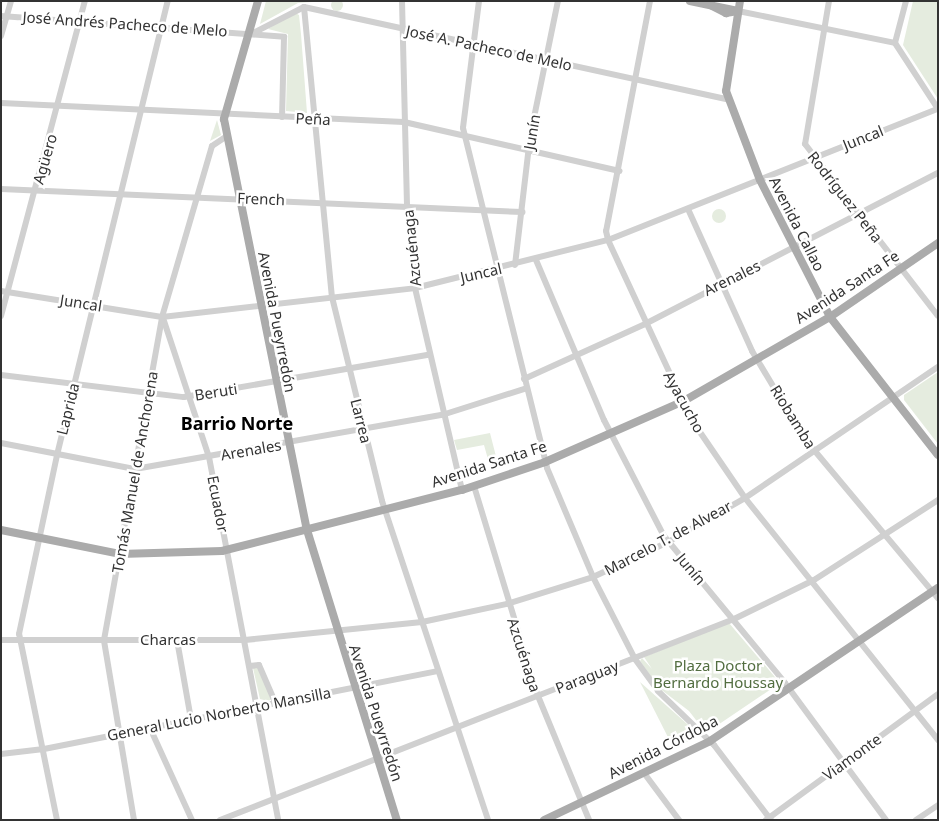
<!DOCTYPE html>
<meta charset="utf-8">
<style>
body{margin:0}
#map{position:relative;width:939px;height:821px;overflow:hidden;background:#fff;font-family:"Noto Sans",sans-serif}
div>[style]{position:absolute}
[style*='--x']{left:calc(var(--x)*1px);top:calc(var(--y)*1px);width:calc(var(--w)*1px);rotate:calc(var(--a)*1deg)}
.green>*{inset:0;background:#e5ecdf}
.round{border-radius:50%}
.minor>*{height:6px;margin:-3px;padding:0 3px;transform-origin:3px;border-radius:3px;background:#d0d0d0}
.major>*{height:8px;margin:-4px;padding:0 4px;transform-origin:4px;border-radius:4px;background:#ababab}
span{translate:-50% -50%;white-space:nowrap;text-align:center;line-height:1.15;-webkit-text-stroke:5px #fff;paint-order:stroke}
.street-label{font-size:15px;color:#333}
.park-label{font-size:15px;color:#536e41}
.quarter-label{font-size:18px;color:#000;font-weight:700}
.frame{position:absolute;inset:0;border:2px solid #333;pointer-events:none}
</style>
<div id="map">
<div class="green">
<div class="round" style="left:331px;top:-1px;width:12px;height:12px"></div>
<div style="clip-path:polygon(266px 1px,312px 1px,312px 2px,298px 3px,260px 24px)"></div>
<div style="clip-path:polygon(913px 1px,938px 1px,938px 99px,903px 45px)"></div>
<div style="clip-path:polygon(294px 12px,299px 15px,301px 34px,307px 113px,286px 111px,288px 34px,268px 29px)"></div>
<div style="clip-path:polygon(217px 120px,221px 135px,210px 141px)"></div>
<div class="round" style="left:712px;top:209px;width:14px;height:14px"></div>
<div style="clip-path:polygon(938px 372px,938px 444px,904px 400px,904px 395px)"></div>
<div style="clip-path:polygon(490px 433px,499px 468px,491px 470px,484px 445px,457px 450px,454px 440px)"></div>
<div style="clip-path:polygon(729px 623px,780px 683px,706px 733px,689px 711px,659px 688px,640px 661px,642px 658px,652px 669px,644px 657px)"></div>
<div style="clip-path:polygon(257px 666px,272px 699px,268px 701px,260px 699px,253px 668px)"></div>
<div style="clip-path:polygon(640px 682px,695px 731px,696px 737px,674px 749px)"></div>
</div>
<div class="minor">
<div style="--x:402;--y:1;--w:204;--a:88.6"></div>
<div style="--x:407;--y:205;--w:83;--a:84.5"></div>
<div style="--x:415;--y:288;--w:207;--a:76.9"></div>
<div style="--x:479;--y:1;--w:128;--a:97.2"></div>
<div style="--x:463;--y:128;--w:350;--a:76.1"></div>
<div style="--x:547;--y:468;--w:118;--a:67.1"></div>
<div style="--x:593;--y:577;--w:92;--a:62.9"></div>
<div style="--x:635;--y:659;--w:39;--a:54"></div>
<div style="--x:658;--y:691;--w:78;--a:44"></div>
<div style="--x:714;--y:745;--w:94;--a:52.8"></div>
<div style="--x:650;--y:1;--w:234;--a:100.8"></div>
<div style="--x:606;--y:231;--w:9;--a:77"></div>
<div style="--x:608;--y:240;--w:197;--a:65.1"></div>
<div style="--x:691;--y:419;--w:96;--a:55.6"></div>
<div style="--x:745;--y:498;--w:310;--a:51.4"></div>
<div style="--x:829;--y:1;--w:145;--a:99.5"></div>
<div style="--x:805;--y:144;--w:217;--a:52.3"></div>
<div style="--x:906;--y:1;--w:43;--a:104.7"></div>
<div style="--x:895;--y:43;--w:79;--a:56.9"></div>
<div style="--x:304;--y:7;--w:291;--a:84.5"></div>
<div style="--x:332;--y:297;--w:210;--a:76.2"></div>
<div style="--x:382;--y:501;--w:336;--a:71.6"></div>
<div style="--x:738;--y:11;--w:160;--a:11.5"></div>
<div style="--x:1;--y:16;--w:284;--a:4.2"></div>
<div style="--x:284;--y:37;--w:80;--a:91.4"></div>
<div style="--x:255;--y:32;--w:55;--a:-27"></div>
<div style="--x:304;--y:7;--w:433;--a:12.3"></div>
<div style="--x:1;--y:36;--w:36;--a:-74"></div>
<div style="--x:1;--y:103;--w:403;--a:2.7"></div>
<div style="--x:404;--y:122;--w:221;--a:12.8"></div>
<div style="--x:1;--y:189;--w:522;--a:2.53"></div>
<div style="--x:688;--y:209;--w:156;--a:65.7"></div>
<div style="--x:752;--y:351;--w:101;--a:59.1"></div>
<div style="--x:804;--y:438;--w:209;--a:50.1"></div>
<div style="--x:536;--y:260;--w:174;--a:67"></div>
<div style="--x:604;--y:420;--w:131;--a:62.7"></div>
<div style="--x:664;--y:536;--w:190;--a:50.5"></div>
<div style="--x:785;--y:683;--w:170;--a:53.6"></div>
<div style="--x:515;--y:265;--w:129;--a:-83.3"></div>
<div style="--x:530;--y:137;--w:139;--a:-78.4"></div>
<div style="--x:1;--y:291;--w:163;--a:9.2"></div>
<div style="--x:162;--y:317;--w:255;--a:-6.5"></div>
<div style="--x:415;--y:288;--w:199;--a:-14"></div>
<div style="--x:608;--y:240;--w:355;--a:-21.7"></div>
<div style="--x:1;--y:316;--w:326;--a:-75.1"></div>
<div style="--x:163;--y:318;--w:146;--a:71.7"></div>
<div style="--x:209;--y:457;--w:369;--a:79.2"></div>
<div style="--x:1;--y:375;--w:184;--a:6.9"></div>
<div style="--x:184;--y:397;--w:248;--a:-9.8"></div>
<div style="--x:524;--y:379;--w:133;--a:-24.4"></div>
<div style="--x:645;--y:324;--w:330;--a:-27.3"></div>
<div style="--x:1;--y:443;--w:136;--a:11"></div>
<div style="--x:135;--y:469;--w:312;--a:-10"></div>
<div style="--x:442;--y:415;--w:89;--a:-17.6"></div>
<div style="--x:474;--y:486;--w:220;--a:73.1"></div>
<div style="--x:538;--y:696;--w:134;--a:67.6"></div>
<div style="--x:1;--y:640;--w:244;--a:0"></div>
<div style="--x:245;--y:640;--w:178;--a:-5.8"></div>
<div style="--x:422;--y:622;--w:87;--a:-12"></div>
<div style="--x:507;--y:604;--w:90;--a:-17.4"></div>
<div style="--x:593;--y:577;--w:83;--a:-25"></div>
<div style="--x:668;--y:542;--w:89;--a:-29.7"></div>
<div style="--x:745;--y:498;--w:233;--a:-34.2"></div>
<div style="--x:177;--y:640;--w:80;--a:80"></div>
<div style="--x:250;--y:666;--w:9;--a:-6"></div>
<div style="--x:259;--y:665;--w:40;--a:66.6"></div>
<div style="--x:150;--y:728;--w:101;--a:65.5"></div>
<div style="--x:1;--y:754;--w:43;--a:-6.6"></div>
<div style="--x:44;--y:749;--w:401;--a:-11.2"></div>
<div style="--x:644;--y:773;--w:59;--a:53.3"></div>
<div style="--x:57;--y:820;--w:190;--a:-101.5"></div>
<div style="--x:19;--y:634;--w:183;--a:-78"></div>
<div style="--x:57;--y:455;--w:467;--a:-76.3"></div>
<div style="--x:134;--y:820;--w:182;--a:-99.5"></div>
<div style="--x:104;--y:640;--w:328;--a:-79.8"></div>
<div style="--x:162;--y:317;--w:178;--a:-73.7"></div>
<div style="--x:212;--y:146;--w:18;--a:-34"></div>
<div style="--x:220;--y:820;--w:552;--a:-21.36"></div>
<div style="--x:734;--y:619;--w:89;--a:-26"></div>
<div style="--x:814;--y:580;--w:148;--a:-32.8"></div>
<div style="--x:766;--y:820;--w:213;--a:-36.2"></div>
<div style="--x:916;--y:820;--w:27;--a:-34"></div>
</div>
<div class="major">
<div style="--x:258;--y:1;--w:123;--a:106.1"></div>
<div style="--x:224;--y:119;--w:419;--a:78.6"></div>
<div style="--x:307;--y:530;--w:304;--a:72.8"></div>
<div style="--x:690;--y:1;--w:49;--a:11.8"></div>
<div style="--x:740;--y:1;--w:91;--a:98.8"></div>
<div style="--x:726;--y:91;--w:95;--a:69.1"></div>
<div style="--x:760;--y:180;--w:154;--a:62.9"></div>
<div style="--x:830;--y:317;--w:175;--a:52"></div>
<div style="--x:712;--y:6;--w:16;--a:27"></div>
<div style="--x:726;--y:13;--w:12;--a:-9"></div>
<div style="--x:1;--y:530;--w:121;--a:11.4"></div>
<div style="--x:120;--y:554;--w:102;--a:-1.7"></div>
<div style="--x:222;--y:551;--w:248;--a:-14.3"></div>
<div style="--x:462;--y:490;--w:88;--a:-18.6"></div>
<div style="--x:545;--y:462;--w:150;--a:-23.7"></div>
<div style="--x:682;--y:402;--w:171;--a:-29.9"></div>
<div style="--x:830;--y:317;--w:131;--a:-34.4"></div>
<div style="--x:544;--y:820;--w:184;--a:-25.4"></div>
<div style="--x:710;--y:741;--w:275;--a:-33.9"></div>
</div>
<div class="street-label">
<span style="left:125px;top:24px;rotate:4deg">José Andrés Pacheco de Melo</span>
<span style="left:489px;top:48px;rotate:12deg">José A. Pacheco de Melo</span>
<span style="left:313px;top:119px;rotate:3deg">Peña</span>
<span style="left:532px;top:132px;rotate:-80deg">Junín</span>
<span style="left:863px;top:138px;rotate:-22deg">Juncal</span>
<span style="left:45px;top:159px;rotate:-74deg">Agüero</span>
<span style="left:845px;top:197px;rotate:52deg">Rodríguez Peña</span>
<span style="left:261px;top:199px;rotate:2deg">French</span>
<span style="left:797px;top:224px;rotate:63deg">Avenida Callao</span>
<span style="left:412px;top:248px;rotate:-96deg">Azcuénaga</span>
<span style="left:481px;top:273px;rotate:-13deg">Juncal</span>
<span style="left:732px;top:278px;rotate:-26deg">Arenales</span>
<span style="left:847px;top:287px;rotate:-33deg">Avenida Santa Fe</span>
<span style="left:81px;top:303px;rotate:9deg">Juncal</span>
<span style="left:277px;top:322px;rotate:79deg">Avenida Pueyrredón</span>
<span style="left:216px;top:392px;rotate:-9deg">Beruti</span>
<span style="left:684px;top:402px;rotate:61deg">Ayacucho</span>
<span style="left:68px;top:409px;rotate:-76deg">Laprida</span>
<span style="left:793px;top:417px;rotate:58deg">Riobamba</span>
<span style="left:361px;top:421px;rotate:76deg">Larrea</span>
<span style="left:251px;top:450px;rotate:-10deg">Arenales</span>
<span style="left:489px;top:464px;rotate:-18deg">Avenida Santa Fe</span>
<span style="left:135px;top:472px;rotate:-80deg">Tomás Manuel de Anchorena</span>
<span style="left:218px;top:504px;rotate:79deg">Ecuador</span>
<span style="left:668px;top:538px;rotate:-28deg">Marcelo T. de Alvear</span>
<span style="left:691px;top:569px;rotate:50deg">Junín</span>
<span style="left:168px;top:640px">Charcas</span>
<span style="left:524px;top:655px;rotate:72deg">Azcuénaga</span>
<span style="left:587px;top:677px;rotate:-21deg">Paraguay</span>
<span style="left:376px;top:713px;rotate:72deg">Avenida Pueyrredón</span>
<span style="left:219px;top:714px;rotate:-11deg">General Lucio Norberto Mansilla</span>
<span style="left:663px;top:747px;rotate:-27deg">Avenida Córdoba</span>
<span style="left:852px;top:757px;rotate:-36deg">Viamonte</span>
</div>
<div class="park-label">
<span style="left:718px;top:674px">Plaza Doctor<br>Bernardo Houssay</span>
</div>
<div class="quarter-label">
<span style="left:237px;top:423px">Barrio Norte</span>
</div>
<div class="frame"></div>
</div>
